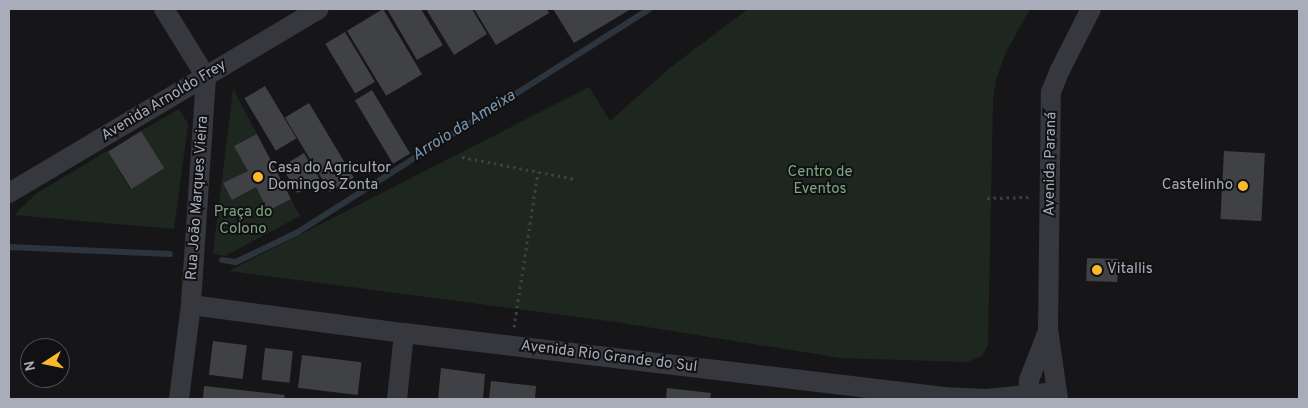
<!DOCTYPE html>
<meta charset="utf-8">
<style>
body{margin:0}
#map{position:relative;width:1308px;height:408px;overflow:hidden;background:#161618;font-family:Overpass,sans-serif}
div>[style]{position:absolute}
[style*='--x']{left:calc(var(--x)*1px);top:calc(var(--y)*1px);width:calc(var(--w)*1px);rotate:calc(var(--a)*1deg)}
.green>*{inset:0;background:#1e271f}
.stream>*{height:6px;margin:-3px;padding:0 3px;transform-origin:3px;border-radius:3px;background:#2c353d}
.building>*{inset:0;background:#404145;transform-origin:0 0}
.path>*{height:3px;margin-top:-1.5px;transform-origin:0;background:repeating-linear-gradient(90deg,#3d3f45 0 2.5px,transparent 0 6.5px)}
.street>*{height:20px;margin:-10px;padding:0 10px;transform-origin:10px;border-radius:10px;background:#37383d}
.dots>*{width:14px;height:14px;translate:-50% -50%;box-sizing:border-box;border:2px solid #111113;border-radius:50%}
span{translate:-50% -50%;white-space:nowrap;text-align:center;line-height:1.15;-webkit-text-stroke:4px #111113;paint-order:stroke}
.street-label{font-size:15px;color:#a8adb9}
.poi-label{font-size:15px;color:#a8adb9}
.left{translate:0 -50%;text-align:left}
.right{translate:-100% -50%;text-align:right}
.park-label{font-size:15px;color:#7ea581}
.water-label{font-size:16px;color:#7d9ab5;font-style:italic}
.frame{position:absolute;inset:0;border:10px solid #a8adb9;pointer-events:none}
.north{position:absolute;left:20px;top:338px;width:50px;height:50px;box-sizing:border-box;background:#111113;border:1px solid #4d4f55;border-radius:50%;rotate:259deg;font-size:14px;font-weight:700;line-height:20px;text-align:center;color:#a8adb9}
.north::after{content:'';display:block;margin:auto;width:18px;height:22px;background:#fab92d;clip-path:polygon(50% 0,100% 100%,50% 72%,0 100%)}
</style>
<div id="map">
<div class="green">
<div style="clip-path:polygon(748px 9px,1030px 9px,1006px 52px,996px 80px,993px 101px,988px 345px,982px 356px,967px 362px,841px 358px,616px 322px,229px 271px,589px 87px,610px 121px,671px 67px)"></div>
<div style="clip-path:polygon(233px 89px,257px 134px,235px 146px,248px 171px,224px 183px,256px 187px,268px 211px,291px 199px,300px 216px,225px 256px,213px 254px)"></div>
<div style="clip-path:polygon(179px 109px,188px 124px,174px 229px,14px 215px,37px 193px,107px 151px,130px 189px,164px 169px,141px 131px)"></div>
</div>
<div class="stream">
<div style="--x:9;--y:247;--w:161;--a:2.5"></div>
<div style="--x:222;--y:260;--w:14;--a:8"></div>
<div style="--x:236;--y:262;--w:69;--a:-25.8"></div>
<div style="--x:298;--y:232;--w:416;--a:-32.4"></div>
</div>
<div class="building">
<div style="left:383px;top:9px;width:76px;height:42px;rotate:59deg"></div>
<div style="clip-path:polygon(387px 9px,421px 9px,443px 45px,417px 60px)"></div>
<div style="clip-path:polygon(426px 9px,472px 9px,487px 34px,454px 55px)"></div>
<div style="clip-path:polygon(474px 9px,547px 9px,549px 13px,496px 45px)"></div>
<div style="clip-path:polygon(553px 9px,631px 9px,574px 43px)"></div>
<div style="left:345px;top:32px;width:58px;height:23px;rotate:59deg"></div>
<div style="left:265px;top:86px;width:61px;height:24px;rotate:59deg"></div>
<div style="left:372px;top:90px;width:74px;height:20px;rotate:59deg"></div>
<div style="left:309px;top:103px;width:87px;height:28px;rotate:59deg"></div>
<div style="left:141px;top:131px;width:44px;height:39px;rotate:58deg"></div>
<div style="clip-path:polygon(257px 134px,291px 199px,268px 211px,256px 187px,232px 200px,223px 183px,248px 171px,234px 146px)"></div>
<div style="left:1224px;top:151px;width:41px;height:68px;rotate:3deg"></div>
<div style="left:304px;top:153px;width:31px;height:26px;rotate:59deg"></div>
<div style="left:1087px;top:258px;width:31px;height:23px;rotate:2deg"></div>
<div style="left:213px;top:341px;width:34px;height:34px;rotate:7deg"></div>
<div style="left:265px;top:348px;width:28px;height:32px;rotate:6deg"></div>
<div style="left:302px;top:355px;width:60px;height:33px;rotate:7deg"></div>
<div style="clip-path:polygon(441px 368px,485px 374px,483px 399px,438px 399px)"></div>
<div style="clip-path:polygon(491px 381px,536px 386px,535px 399px,489px 399px)"></div>
<div style="clip-path:polygon(204px 386px,285px 395px,284px 399px,203px 399px)"></div>
<div style="clip-path:polygon(667px 388px,711px 393px,710px 399px,666px 399px)"></div>
</div>
<div class="path">
<div style="--x:462;--y:157;--w:115;--a:11"></div>
<div style="--x:987;--y:198;--w:44;--a:-1.3"></div>
<div style="--x:514;--y:327;--w:157;--a:-81.2"></div>
</div>
<div class="street">
<div style="--x:164;--y:9;--w:80;--a:58.3"></div>
<div style="--x:206;--y:77;--w:228;--a:93.8"></div>
<div style="--x:191;--y:305;--w:95;--a:97.3"></div>
<div style="--x:9;--y:193;--w:360;--a:-30.7"></div>
<div style="--x:191;--y:305;--w:215;--a:7.5"></div>
<div style="--x:404;--y:333;--w:544;--a:6.76"></div>
<div style="--x:944;--y:397;--w:42;--a:2.7"></div>
<div style="--x:986;--y:399;--w:71;--a:-5.6"></div>
<div style="--x:397;--y:399;--w:66;--a:-83.9"></div>
<div style="--x:1028;--y:399;--w:19;--a:-87"></div>
<div style="--x:1029;--y:380;--w:53;--a:-68.8"></div>
<div style="--x:1058;--y:399;--w:71;--a:-98.1"></div>
<div style="--x:1048;--y:329;--w:237;--a:-89.3"></div>
<div style="--x:1051;--y:92;--w:24;--a:-68"></div>
<div style="--x:1060;--y:70;--w:68;--a:-63.1"></div>
</div>
<div class="dots">
<div style="left:258px;top:177px;background:#fab92d"></div>
<div style="left:1243px;top:186px;background:#fab92d"></div>
<div style="left:1097px;top:270px;background:#fab92d"></div>
</div>
<div class="street-label">
<span style="left:164px;top:101px;rotate:-31deg">Avenida Arnoldo Frey</span>
<span style="left:1051px;top:164px;rotate:-89deg">Avenida Paraná</span>
<span style="left:198px;top:198px;rotate:-86deg">Rua João Marques Vieira</span>
<span style="left:609px;top:357px;rotate:7deg">Avenida Rio Grande do Sul</span>
</div>
<div class="poi-label">
<span class="left" style="left:268px;top:177px">Casa do Agricultor<br>Domingos Zonta</span>
<span class="right" style="left:1233px;top:186px">Castelinho</span>
<span class="left" style="left:1107px;top:270px">Vitallis</span>
</div>
<div class="park-label">
<span style="left:820px;top:181px">Centro de<br>Eventos</span>
<span style="left:243px;top:221px">Praça do<br>Colono</span>
</div>
<div class="water-label">
<span style="left:464px;top:126px;rotate:-32deg">Arroio da Ameixa</span>
</div>
<div class="frame"></div>
<div class="north">N</div>
</div>
